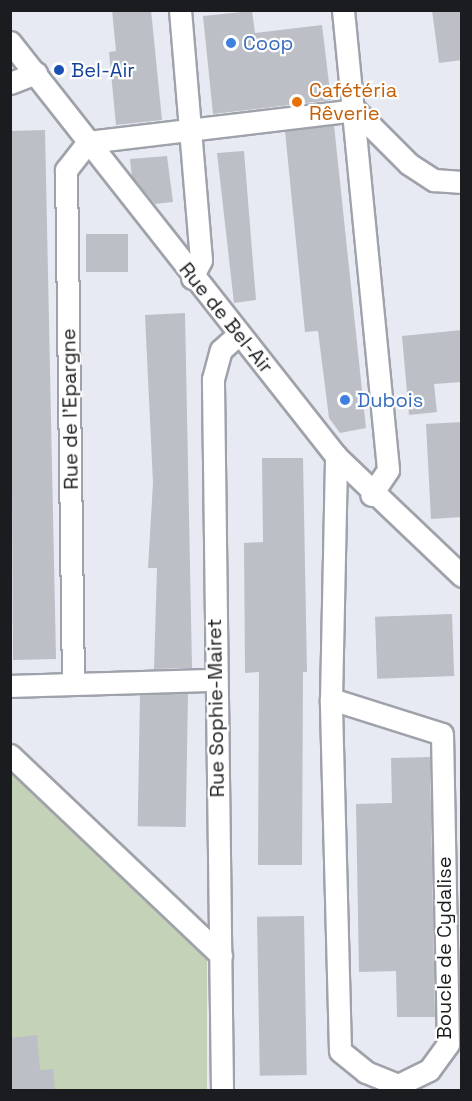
<!DOCTYPE html>
<meta charset="utf-8">
<style>
body{margin:0}
#map{position:relative;width:472px;height:1101px;overflow:hidden;background:#e7eaf2;font-family:"Space Grotesk",sans-serif}
div>[style]{position:absolute}
[style*='--x']{left:calc(var(--x)*1px);top:calc(var(--y)*1px);width:calc(var(--w)*1px);rotate:calc(var(--a)*1deg)}
.green>*{inset:0;background:#c4d2b7}
.building>*{inset:0;background:#bcbfc6;transform-origin:0 0}
.roads{filter:drop-shadow(2px 0 #9fa2aa) drop-shadow(-2px 0 #9fa2aa) drop-shadow(0 2px #9fa2aa) drop-shadow(0 -2px #9fa2aa)}
.street>*{height:21px;margin:-10.5px;padding:0 10.5px;transform-origin:10.5px;border-radius:10.5px;background:#fff}
.dots>*{width:16px;height:16px;translate:-50% -50%;box-sizing:border-box;border:3px solid #fff;border-radius:50%}
span{translate:-50% -50%;white-space:nowrap;text-align:center;line-height:1.15;-webkit-text-stroke:4.5px #fff;paint-order:stroke}
.shop-label{font-size:20px;color:#366cbe}
.left{translate:0 -50%;text-align:left}
.transit-label{font-size:20px;color:#164399}
.food-label{font-size:20px;color:#c56008}
.street-label{font-size:20px;color:#1b1c1f}
.frame{position:absolute;inset:0;border:12px solid #1b1c1f;pointer-events:none}
</style>
<div id="map">
<div class="green">
<div style="clip-path:polygon(10px 768px,207px 954px,207px 1090px,11px 1090px)"></div>
</div>
<div class="building">
<div style="clip-path:polygon(112px 10px,151px 10px,162px 120px,116px 125px,109px 52px,116px 51px)"></div>
<div style="clip-path:polygon(432px 10px,462px 10px,462px 60px,439px 63px)"></div>
<div style="clip-path:polygon(252px 11px,255px 33px,322px 25px,331px 100px,213px 114px,203px 16px)"></div>
<div style="clip-path:polygon(334px 125px,366px 428px,340px 433px,329px 418px,318px 331px,305px 332px,285px 131px)"></div>
<div style="clip-path:polygon(45px 130px,56px 659px,13px 660px,10px 131px)"></div>
<div style="clip-path:polygon(244px 151px,256px 300px,234px 303px,217px 153px)"></div>
<div style="clip-path:polygon(167px 156px,173px 202px,155px 204px,132px 177px,130px 159px)"></div>
<div style="left:86px;top:234px;width:42px;height:38px"></div>
<div style="clip-path:polygon(185px 313px,192px 668px,154px 669px,157px 568px,148px 568px,153px 483px,145px 315px)"></div>
<div style="clip-path:polygon(462px 330px,462px 382px,434px 384px,437px 412px,409px 415px,402px 336px)"></div>
<div style="clip-path:polygon(462px 422px,462px 517px,431px 519px,426px 424px)"></div>
<div style="clip-path:polygon(262px 458px,303px 458px,307px 672px,303px 672px,302px 865px,258px 865px,259px 672px,245px 673px,244px 543px,263px 542px)"></div>
<div style="left:452px;top:614px;width:62px;height:77px;rotate:88deg"></div>
<div style="left:188px;top:694px;width:133px;height:48px;rotate:91deg"></div>
<div style="clip-path:polygon(430px 757px,435px 1017px,397px 1017px,396px 971px,359px 972px,356px 804px,392px 803px,391px 758px)"></div>
<div style="left:304px;top:916px;width:159px;height:47px;rotate:89deg"></div>
<div style="clip-path:polygon(37px 1035px,40px 1070px,53px 1069px,55px 1090px,10px 1090px,10px 1038px)"></div>
</div>
<div class="roads">
<div class="street">
<div style="--x:180;--y:10;--w:251;--a:85.2"></div>
<div style="--x:201;--y:260;--w:20;--a:117"></div>
<div style="--x:343;--y:10;--w:462;--a:84.4"></div>
<div style="--x:388;--y:470;--w:30;--a:124"></div>
<div style="--x:10;--y:42;--w:527;--a:51.78"></div>
<div style="--x:336;--y:456;--w:174;--a:43.6"></div>
<div style="--x:10;--y:83;--w:28;--a:-21"></div>
<div style="--x:355;--y:110;--w:76;--a:45"></div>
<div style="--x:409;--y:164;--w:30;--a:33"></div>
<div style="--x:434;--y:180;--w:28;--a:4"></div>
<div style="--x:88;--y:142;--w:269;--a:-6.8"></div>
<div style="--x:73;--y:684;--w:514;--a:-90.78"></div>
<div style="--x:66;--y:170;--w:36;--a:-52"></div>
<div style="--x:10;--y:686;--w:205;--a:-1.7"></div>
<div style="--x:331;--y:699;--w:116;--a:17.5"></div>
<div style="--x:442;--y:734;--w:310;--a:88.9"></div>
<div style="--x:448;--y:1044;--w:32;--a:126"></div>
<div style="--x:429;--y:1070;--w:34;--a:154"></div>
<div style="--x:398;--y:1085;--w:35;--a:-158"></div>
<div style="--x:366;--y:1072;--w:33;--a:-141"></div>
<div style="--x:340;--y:1051;--w:352;--a:-91.5"></div>
<div style="--x:331;--y:699;--w:243;--a:-88.8"></div>
<div style="--x:10;--y:755;--w:291;--a:43.5"></div>
<div style="--x:222;--y:1090;--w:711;--a:-90.73"></div>
<div style="--x:213;--y:379;--w:30;--a:-75"></div>
<div style="--x:221;--y:350;--w:24;--a:-42"></div>
</div>
</div>
<div class="dots">
<div style="left:231px;top:43px;background:#3f7fe0"></div>
<div style="left:59px;top:70px;background:#1a4fb4"></div>
<div style="left:297px;top:102px;background:#e8710a"></div>
<div style="left:345px;top:400px;background:#3f7fe0"></div>
</div>
<div class="shop-label">
<span class="left" style="left:243px;top:43px">Coop</span>
<span class="left" style="left:357px;top:400px">Dubois</span>
</div>
<div class="transit-label">
<span class="left" style="left:71px;top:70px">Bel-Air</span>
</div>
<div class="food-label">
<span class="left" style="left:309px;top:102px">Cafétéria<br>Rêverie</span>
</div>
<div class="street-label">
<span style="left:226px;top:318px;rotate:51deg">Rue de Bel-Air</span>
<span style="left:70px;top:409px;rotate:-91deg">Rue de l'Epargne</span>
<span style="left:216px;top:708px;rotate:-91deg">Rue Sophie-Mairet</span>
<span style="left:444px;top:948px;rotate:-90deg">Boucle de Cydalise</span>
</div>
<div class="frame"></div>
</div>
